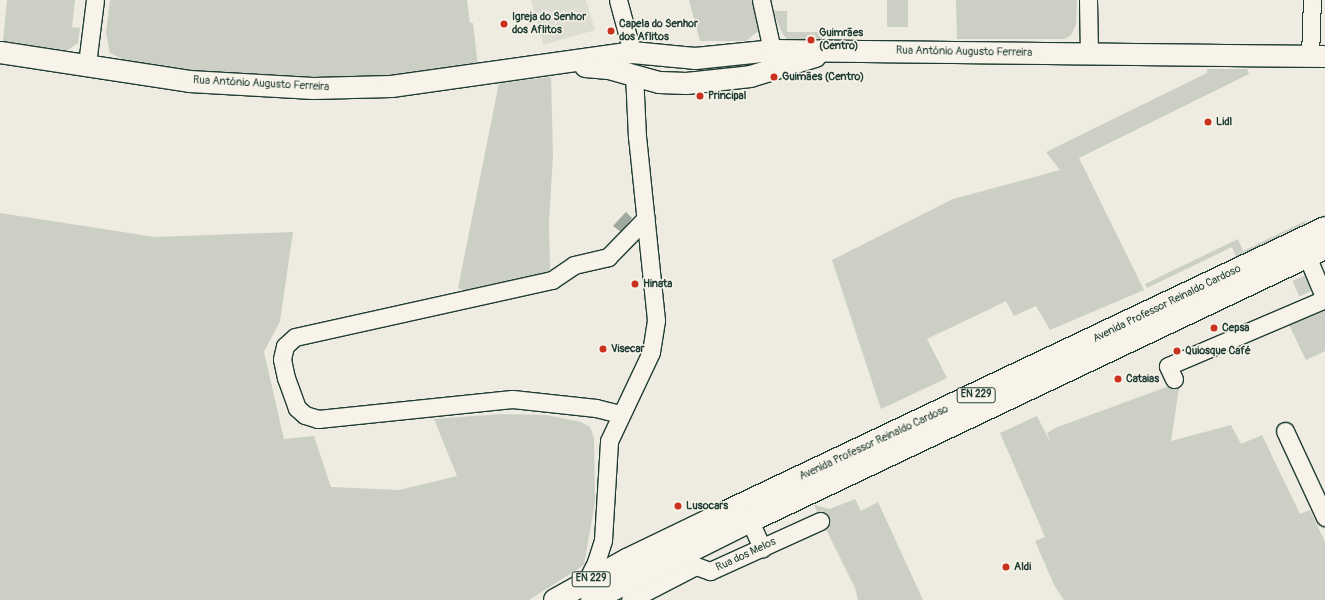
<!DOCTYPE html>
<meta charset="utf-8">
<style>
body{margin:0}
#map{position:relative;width:1325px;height:600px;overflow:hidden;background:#eeece1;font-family:Pangolin,sans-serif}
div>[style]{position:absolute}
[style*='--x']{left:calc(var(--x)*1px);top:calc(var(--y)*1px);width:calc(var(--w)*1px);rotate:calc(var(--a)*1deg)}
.built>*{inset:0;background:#ddddd2}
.green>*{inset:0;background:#cccfc4;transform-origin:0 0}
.water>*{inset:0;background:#9fa99f}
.roads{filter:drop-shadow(1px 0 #1f3d34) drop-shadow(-1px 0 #1f3d34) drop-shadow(0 1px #1f3d34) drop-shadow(0 -1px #1f3d34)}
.minor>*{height:17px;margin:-8.5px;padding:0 8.5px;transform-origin:8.5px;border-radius:8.5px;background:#f7f3e8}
.tertiary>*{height:21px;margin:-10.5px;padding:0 10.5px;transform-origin:10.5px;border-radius:10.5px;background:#f7f3e8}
.primary>*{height:22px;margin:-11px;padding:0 11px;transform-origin:11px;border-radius:11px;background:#f7f3e8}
.dots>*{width:11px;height:11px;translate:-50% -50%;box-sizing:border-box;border:2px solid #f7f3e8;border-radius:50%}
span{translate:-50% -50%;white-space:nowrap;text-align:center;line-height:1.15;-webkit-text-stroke:3px #f7f3e8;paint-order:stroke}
.shield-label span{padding:1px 3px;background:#f7f3e8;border:1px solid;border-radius:3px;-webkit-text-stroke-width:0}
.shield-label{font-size:10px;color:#1f3d34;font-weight:700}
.poi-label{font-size:11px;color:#1f3d34;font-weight:700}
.left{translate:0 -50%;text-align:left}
.street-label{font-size:11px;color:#1f3d34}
</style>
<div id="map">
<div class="built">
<div style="clip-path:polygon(531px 0,586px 0,595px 30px,543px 45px)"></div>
</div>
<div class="green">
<div style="clip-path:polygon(7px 0,75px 0,72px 27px,80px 28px,78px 43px,66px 51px,3px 42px)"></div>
<div style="clip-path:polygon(110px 0,467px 0,470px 23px,473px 23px,478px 67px,370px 79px,188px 71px,124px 60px,110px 53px,106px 33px)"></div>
<div style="clip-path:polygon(689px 0,753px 0,759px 24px,758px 31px,746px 41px,700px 41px)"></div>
<div style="left:887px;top:0;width:21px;height:27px"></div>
<div style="clip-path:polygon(956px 0,1077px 0,1076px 25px,1071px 35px,1065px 39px,957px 39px)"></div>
<div style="clip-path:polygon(773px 11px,787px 11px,787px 32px,822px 32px,822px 40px,787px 39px,782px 33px)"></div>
<div style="clip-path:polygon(1207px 69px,1247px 69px,1249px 74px,1079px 158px,1144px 290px,1050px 330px,1036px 306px,1014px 316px,1006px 301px,992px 308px,927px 339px,947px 378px,881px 409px,832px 260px,953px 199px,1060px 170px,1046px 152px,1207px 73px)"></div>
<div style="clip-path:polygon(551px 77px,553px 155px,549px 222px,550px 269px,546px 275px,467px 291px,460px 289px,458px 288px,499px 83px)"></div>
<div style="clip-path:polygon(0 213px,155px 237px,293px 232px,280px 321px,264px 352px,284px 439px,314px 436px,331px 487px,399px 490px,457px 476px,434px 419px,500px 414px,546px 415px,581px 422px,590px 427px,594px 438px,595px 502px,584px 565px,529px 600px,0 600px)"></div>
<div style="clip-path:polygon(1305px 221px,1306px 223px,1236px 257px,1232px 247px,1147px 288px,1145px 284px,1238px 239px,1243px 251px)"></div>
<div style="left:1308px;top:274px;width:17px;height:17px;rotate:66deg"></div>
<div style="clip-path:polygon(1325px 308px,1325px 351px,1306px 360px,1289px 325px)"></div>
<div style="clip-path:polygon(1180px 382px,1171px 441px,1231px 425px,1241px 444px,1262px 435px,1300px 514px,1310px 510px,1325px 542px,1325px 600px,1064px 600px,1054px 585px,1035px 541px,1045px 537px,1000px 433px,1037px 416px,1051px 444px,1047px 433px,1055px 428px)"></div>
<div style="clip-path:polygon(855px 499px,861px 511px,878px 502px,923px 600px,858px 600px,855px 588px,814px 505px,830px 509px)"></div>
</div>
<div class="water">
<div style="clip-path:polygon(626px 212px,632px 218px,621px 232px,613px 226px)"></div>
</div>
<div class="roads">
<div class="minor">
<div style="--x:618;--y:0;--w:54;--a:74.9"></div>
<div style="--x:761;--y:0;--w:51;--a:77.6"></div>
<div style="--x:1088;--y:0;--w:54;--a:88.9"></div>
<div style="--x:1310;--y:56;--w:56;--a:-88"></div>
<div style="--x:87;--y:64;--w:64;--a:-82.9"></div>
<div style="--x:1174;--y:379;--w:14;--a:-115"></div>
<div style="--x:1168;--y:366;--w:171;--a:-23.1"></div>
<div style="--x:1325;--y:299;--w:47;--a:-112.7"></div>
<div style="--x:620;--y:414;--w:25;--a:-166"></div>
<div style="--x:596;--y:408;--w:84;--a:-173.9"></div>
<div style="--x:512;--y:399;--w:195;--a:174.1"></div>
<div style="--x:318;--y:419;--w:14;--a:-163"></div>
<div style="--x:305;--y:415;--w:11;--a:-139"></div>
<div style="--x:297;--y:408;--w:32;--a:-110"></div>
<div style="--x:286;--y:378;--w:19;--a:-102"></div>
<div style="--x:282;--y:359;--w:13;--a:-77"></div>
<div style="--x:285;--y:346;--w:13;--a:-42"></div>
<div style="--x:295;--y:337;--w:263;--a:-12.5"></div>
<div style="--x:552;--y:280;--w:27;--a:-34"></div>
<div style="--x:574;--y:265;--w:35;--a:-13"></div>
<div style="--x:608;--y:257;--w:54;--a:-45.7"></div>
<div style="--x:1285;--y:431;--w:95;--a:65.1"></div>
<div style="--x:750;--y:521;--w:30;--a:66"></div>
<div style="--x:586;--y:582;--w:22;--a:-63"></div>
<div style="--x:596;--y:562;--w:23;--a:-72"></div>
<div style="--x:603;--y:540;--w:99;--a:-86.5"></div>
<div style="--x:609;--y:441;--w:98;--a:-64.7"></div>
<div style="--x:651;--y:352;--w:32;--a:-81"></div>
<div style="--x:656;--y:320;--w:184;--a:-95.9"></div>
<div style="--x:637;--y:137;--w:63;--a:-92.7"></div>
<div style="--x:630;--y:600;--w:74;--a:-27.3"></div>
<div style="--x:696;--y:566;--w:15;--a:20"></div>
<div style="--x:710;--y:571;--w:121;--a:-24.4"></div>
</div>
<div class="tertiary">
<div style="--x:0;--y:52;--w:191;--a:8.7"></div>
<div style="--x:189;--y:81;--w:124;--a:3.2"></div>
<div style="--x:313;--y:88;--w:78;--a:-1.5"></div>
<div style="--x:391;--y:86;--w:243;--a:-8"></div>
<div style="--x:632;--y:52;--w:63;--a:5.4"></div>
<div style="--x:695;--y:58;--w:77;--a:-5.9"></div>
<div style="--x:772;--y:50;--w:553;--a:0.62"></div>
<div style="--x:585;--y:66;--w:23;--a:5"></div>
<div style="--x:608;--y:68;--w:53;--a:15.4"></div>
<div style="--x:659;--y:82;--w:27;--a:2"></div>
<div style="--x:686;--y:83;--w:64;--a:-6.2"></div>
<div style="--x:750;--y:76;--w:68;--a:-17.1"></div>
</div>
<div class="primary">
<div style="--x:555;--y:600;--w:82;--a:-29.1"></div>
<div style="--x:627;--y:560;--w:106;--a:-25.8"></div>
<div style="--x:722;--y:514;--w:667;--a:-25.37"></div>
<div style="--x:592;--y:600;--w:177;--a:-26.6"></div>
<div style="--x:750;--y:521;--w:637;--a:-25.4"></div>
</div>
</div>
<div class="dots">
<div style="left:504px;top:24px;background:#c8321e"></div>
<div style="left:611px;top:31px;background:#c8321e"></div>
<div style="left:811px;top:40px;background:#c8321e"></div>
<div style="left:774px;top:77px;background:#c8321e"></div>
<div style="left:700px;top:96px;background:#c8321e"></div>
<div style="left:1208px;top:122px;background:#c8321e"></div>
<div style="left:635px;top:284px;background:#c8321e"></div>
<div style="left:1214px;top:328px;background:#c8321e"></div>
<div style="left:603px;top:349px;background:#c8321e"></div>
<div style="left:1177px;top:351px;background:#c8321e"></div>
<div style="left:1118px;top:379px;background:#c8321e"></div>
<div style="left:678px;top:506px;background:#c8321e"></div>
<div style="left:1006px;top:567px;background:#c8321e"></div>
</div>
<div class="shield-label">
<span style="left:976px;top:395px">EN 229</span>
<span style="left:591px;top:579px">EN 229</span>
</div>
<div class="poi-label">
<span class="left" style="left:512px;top:24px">Igreja do Senhor<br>dos Aflitos</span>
<span class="left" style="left:619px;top:31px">Capela do Senhor<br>dos Aflitos</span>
<span class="left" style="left:819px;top:40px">Guimrães<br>(Centro)</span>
<span class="left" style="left:782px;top:77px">Guimães (Centro)</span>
<span class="left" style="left:708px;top:96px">Principal</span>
<span class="left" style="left:1216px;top:122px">Lidl</span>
<span class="left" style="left:643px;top:284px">Hinata</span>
<span class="left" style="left:1222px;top:328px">Cepsa</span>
<span class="left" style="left:611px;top:349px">Visecar</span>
<span class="left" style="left:1185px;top:351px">Quiosque Café</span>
<span class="left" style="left:1126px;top:379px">Cataias</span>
<span class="left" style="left:686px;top:506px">Lusocars</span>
<span class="left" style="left:1014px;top:567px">Aldi</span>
</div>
<div class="street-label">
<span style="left:964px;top:52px;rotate:1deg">Rua António Augusto Ferreira</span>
<span style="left:261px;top:84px;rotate:3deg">Rua António Augusto Ferreira</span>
<span style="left:1167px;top:304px;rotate:-26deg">Avenida Professor Reinaldo Cardoso</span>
<span style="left:874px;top:443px;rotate:-25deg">Avenida Professor Reinaldo Cardoso</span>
<span style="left:746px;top:555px;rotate:-25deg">Rua dos Melos</span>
</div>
</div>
